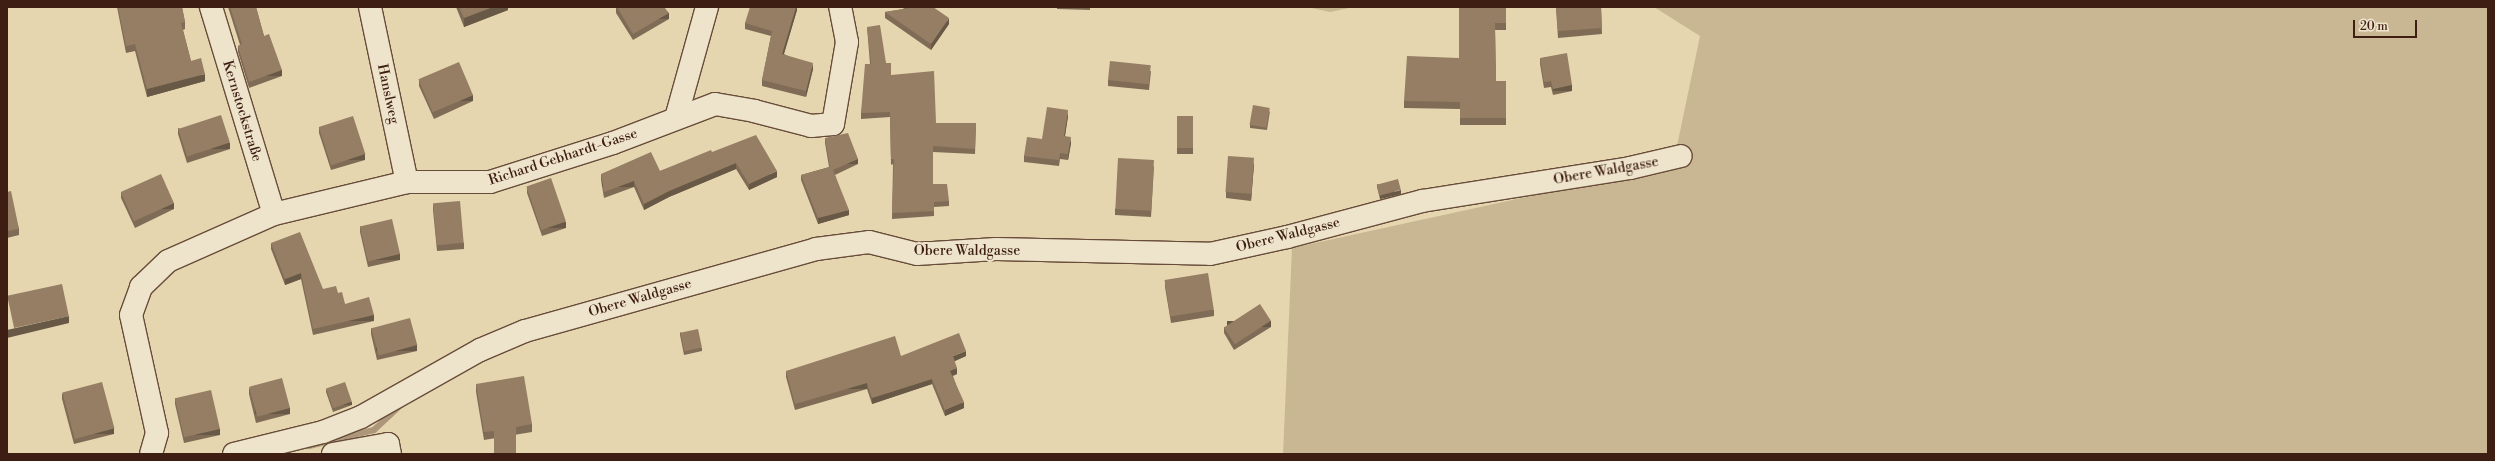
<!DOCTYPE html>
<meta charset="utf-8">
<style>
body{margin:0}
#map{position:relative;width:2495px;height:461px;overflow:hidden;background:#e5d6af;font-family:"Libre Bodoni",serif}
div>[style]{position:absolute}
[style*='--x']{left:calc(var(--x)*1px);top:calc(var(--y)*1px);width:calc(var(--w)*1px);rotate:calc(var(--a)*1deg)}
.green>*{inset:0;background:#c9b794}
.stream>*{height:6px;margin:-3px;padding:0 3px;transform-origin:3px;border-radius:3px;background:#ac977a}
.roads{filter:drop-shadow(1px 0 #684c3a) drop-shadow(-1px 0 #684c3a) drop-shadow(0 1px #684c3a) drop-shadow(0 -1px #684c3a)}
.minor>*{height:22px;margin:-11px;padding:0 11px;transform-origin:11px;border-radius:11px;background:#eee4cb}
.wall>*{inset:0;background:#806c56;transform-origin:0 0}
.shaded-wall>*{inset:0;background:#685846;transform-origin:0 0}
.building>*{inset:0;background:#957e64;transform-origin:0 0}
span{translate:-50% -50%;white-space:nowrap;text-align:center;line-height:1.15;-webkit-text-stroke:4px #eee4cb;paint-order:stroke}
.street-label{font-size:14px;color:#3e1e13}
.frame{position:absolute;inset:0;border:8px solid #3e1e13;pointer-events:none}
.scale{position:absolute;left:2353px;top:20px;width:64px;height:18px;box-sizing:border-box;border:2px solid #3e1e13;border-top:0;padding-left:5px;font-size:12px;line-height:14px;white-space:nowrap;color:#3e1e13;-webkit-text-stroke:3px #eee4cb;paint-order:stroke}
</style>
<div id="map">
<div class="green">
<div style="clip-path:polygon(1307px 7px,1354px 7px,1330px 12px)"></div>
<div style="clip-path:polygon(1654px 7px,2488px 7px,2488px 454px,1283px 454px,1292px 248px,1673px 165px,1700px 36px)"></div>
</div>
<div class="stream">
<div style="--x:309;--y:446;--w:67;--a:-13.8"></div>
<div style="--x:374;--y:430;--w:37;--a:-43"></div>
</div>
<div class="roads">
<div class="minor">
<div style="--x:211;--y:7;--w:216;--a:73.1"></div>
<div style="--x:370;--y:7;--w:179;--a:78.1"></div>
<div style="--x:676;--y:118;--w:115;--a:-74.4"></div>
<div style="--x:151;--y:454;--w:22;--a:-74"></div>
<div style="--x:157;--y:433;--w:121;--a:-102.4"></div>
<div style="--x:131;--y:315;--w:30;--a:-70"></div>
<div style="--x:141;--y:287;--w:37;--a:-44"></div>
<div style="--x:168;--y:261;--w:116;--a:-23.9"></div>
<div style="--x:274;--y:214;--w:137;--a:-13.5"></div>
<div style="--x:407;--y:182;--w:83;--a:0"></div>
<div style="--x:490;--y:182;--w:129;--a:-17.6"></div>
<div style="--x:613;--y:143;--w:109;--a:-20.9"></div>
<div style="--x:715;--y:104;--w:40;--a:10"></div>
<div style="--x:754;--y:111;--w:59;--a:14.7"></div>
<div style="--x:811;--y:126;--w:22;--a:-5"></div>
<div style="--x:833;--y:124;--w:83;--a:-80.3"></div>
<div style="--x:847;--y:42;--w:36;--a:-101"></div>
<div style="--x:234;--y:454;--w:92;--a:-13.9"></div>
<div style="--x:323;--y:432;--w:41;--a:-21.5"></div>
<div style="--x:361;--y:417;--w:137;--a:-29.4"></div>
<div style="--x:480;--y:350;--w:49;--a:-22.9"></div>
<div style="--x:525;--y:331;--w:302;--a:-15.7"></div>
<div style="--x:816;--y:249;--w:53;--a:-7.5"></div>
<div style="--x:869;--y:242;--w:49;--a:14"></div>
<div style="--x:917;--y:254;--w:79;--a:-3.6"></div>
<div style="--x:996;--y:249;--w:214;--a:1.3"></div>
<div style="--x:1210;--y:254;--w:79;--a:-12.4"></div>
<div style="--x:1287;--y:237;--w:140;--a:-14.9"></div>
<div style="--x:1422;--y:201;--w:211;--a:-9"></div>
<div style="--x:1630;--y:168;--w:52;--a:-13.2"></div>
<div style="--x:333;--y:454;--w:56;--a:-10.3"></div>
<div style="--x:388;--y:444;--w:10;--a:79"></div>
</div>
</div>
<div class="wall">
<div style="clip-path:polygon(117px 7px,182px 7px,185px 22px,185px 29px,183px 30px,191px 61px,205px 81px,147px 97px,135px 51px,126px 53px)"></div>
<div style="clip-path:polygon(228px 7px,256px 7px,264px 36px,282px 76px,249px 88px,238px 52px,238px 46px,240px 45px)"></div>
<div style="clip-path:polygon(456px 7px,508px 7px,508px 10px,464px 27px)"></div>
<div style="clip-path:polygon(616px 7px,669px 19px,633px 40px,616px 13px)"></div>
<div style="clip-path:polygon(797px 7px,797px 10px,784px 54px,813px 69px,806px 97px,762px 86px,762px 80px,771px 36px,745px 29px,745px 23px)"></div>
<div style="clip-path:polygon(902px 7px,933px 7px,949px 24px,931px 50px,885px 18px,885px 12px,904px 9px)"></div>
<div style="clip-path:polygon(1057px 7px,1090px 7px,1090px 10px,1057px 9px)"></div>
<div style="clip-path:polygon(1506px 7px,1506px 30px,1495px 30px,1496px 81px,1506px 81px,1506px 125px,1460px 125px,1460px 109px,1404px 108px,1404px 101px,1459px 58px)"></div>
<div style="clip-path:polygon(1556px 7px,1601px 7px,1602px 34px,1558px 38px)"></div>
<div style="clip-path:polygon(867px 27px,886px 63px,891px 75px,936px 123px,976px 123px,975px 154px,933px 152px,933px 184px,949px 201px,949px 206px,934px 207px,934px 216px,892px 219px,893px 164px,891px 165px,890px 117px,861px 119px,861px 113px,870px 64px)"></div>
<div style="clip-path:polygon(1540px 58px,1572px 91px,1553px 95px,1551px 87px,1544px 88px,1540px 64px)"></div>
<div style="clip-path:polygon(1151px 71px,1149px 90px,1108px 86px,1108px 80px)"></div>
<div style="clip-path:polygon(419px 80px,473px 101px,434px 119px,419px 86px)"></div>
<div style="clip-path:polygon(1270px 111px,1267px 130px,1250px 128px,1250px 125px)"></div>
<div style="clip-path:polygon(1068px 116px,1065px 136px,1071px 143px,1068px 160px,1060px 159px,1059px 166px,1024px 162px,1024px 156px)"></div>
<div style="left:1177px;top:116px;width:16px;height:38px"></div>
<div style="clip-path:polygon(319px 127px,365px 160px,331px 170px,319px 133px)"></div>
<div style="clip-path:polygon(178px 128px,230px 149px,187px 163px,178px 134px)"></div>
<div style="clip-path:polygon(825px 138px,858px 164px,835px 175px,849px 215px,818px 224px,801px 180px,801px 175px,829px 167px,825px 143px)"></div>
<div style="clip-path:polygon(712px 152px,777px 177px,749px 190px,736px 169px,669px 197px,644px 210px,634px 187px,604px 198px,601px 180px,601px 174px,660px 171px)"></div>
<div style="clip-path:polygon(1254px 164px,1251px 201px,1226px 198px,1226px 192px)"></div>
<div style="clip-path:polygon(1154px 166px,1151px 217px,1115px 215px,1115px 209px)"></div>
<div style="clip-path:polygon(1377px 184px,1401px 194px,1380px 199px,1377px 187px)"></div>
<div style="clip-path:polygon(527px 187px,566px 228px,542px 236px,527px 193px)"></div>
<div style="clip-path:polygon(7px 192px,19px 229px,19px 235px,7px 238px)"></div>
<div style="clip-path:polygon(121px 192px,174px 209px,135px 228px,121px 198px)"></div>
<div style="clip-path:polygon(433px 204px,464px 243px,464px 249px,437px 251px,433px 210px)"></div>
<div style="clip-path:polygon(360px 226px,400px 260px,368px 267px,360px 232px)"></div>
<div style="clip-path:polygon(271px 243px,323px 289px,338px 293px,345px 304px,374px 321px,313px 335px,301px 279px,285px 285px,271px 249px)"></div>
<div style="clip-path:polygon(1165px 281px,1214px 310px,1214px 316px,1171px 323px,1165px 287px)"></div>
<div style="clip-path:polygon(1224px 327px,1271px 327px,1234px 350px,1224px 333px)"></div>
<div style="clip-path:polygon(371px 328px,417px 351px,377px 360px,371px 334px)"></div>
<div style="clip-path:polygon(680px 332px,702px 348px,702px 351px,684px 355px,680px 335px)"></div>
<div style="clip-path:polygon(901px 356px,966px 356px,954px 361px,957px 374px,953px 376px,964px 408px,945px 416px,932px 384px,872px 404px,867px 389px,795px 410px,786px 377px,786px 371px)"></div>
<div style="clip-path:polygon(476px 384px,532px 424px,532px 432px,484px 440px,476px 392px)"></div>
<div style="clip-path:polygon(249px 388px,290px 414px,256px 423px,249px 394px)"></div>
<div style="clip-path:polygon(326px 389px,352px 405px,333px 412px,326px 392px)"></div>
<div style="clip-path:polygon(62px 393px,114px 434px,74px 444px,62px 399px)"></div>
<div style="clip-path:polygon(175px 398px,220px 435px,184px 443px,175px 404px)"></div>
</div>
<div class="shaded-wall">
<div style="clip-path:polygon(493px 7px,508px 7px,508px 10px,464px 27px,464px 18px)"></div>
<div style="clip-path:polygon(796px 7px,797px 7px,797px 10px,782px 60px,782px 54px)"></div>
<div style="left:669px;top:13px;width:6px;height:42px;rotate:90deg"></div>
<div style="clip-path:polygon(949px 18px,949px 24px,931px 50px,931px 44px)"></div>
<div style="clip-path:polygon(813px 63px,813px 69px,806px 97px,806px 91px)"></div>
<div style="left:282px;top:70px;width:6px;height:35px;rotate:90deg"></div>
<div style="clip-path:polygon(205px 74px,205px 81px,147px 97px,147px 89px)"></div>
<div style="left:1572px;top:85px;width:6px;height:19px;rotate:90deg"></div>
<div style="left:473px;top:95px;width:6px;height:43px;rotate:90deg"></div>
<div style="clip-path:polygon(1068px 110px,1068px 116px,1064px 142px,1064px 136px)"></div>
<div style="clip-path:polygon(1071px 137px,1071px 143px,1068px 160px,1068px 154px)"></div>
<div style="left:230px;top:143px;width:6px;height:45px;rotate:90deg"></div>
<div style="left:365px;top:154px;width:6px;height:35px;rotate:90deg"></div>
<div style="clip-path:polygon(1254px 158px,1254px 164px,1251px 201px,1251px 195px)"></div>
<div style="left:858px;top:159px;width:5px;height:27px;rotate:90deg"></div>
<div style="clip-path:polygon(736px 163px,736px 169px,669px 197px,644px 210px,644px 204px,669px 191px)"></div>
<div style="clip-path:polygon(777px 171px,777px 177px,749px 190px,749px 184px)"></div>
<div style="left:634px;top:181px;width:6px;height:32px;rotate:90deg"></div>
<div style="clip-path:polygon(1401px 190px,1401px 194px,1380px 199px,1380px 196px)"></div>
<div style="left:174px;top:203px;width:6px;height:43px;rotate:90deg"></div>
<div style="clip-path:polygon(849px 210px,849px 215px,818px 224px,818px 218px)"></div>
<div style="left:566px;top:222px;width:6px;height:25px;rotate:90deg"></div>
<div style="left:400px;top:254px;width:6px;height:33px;rotate:90deg"></div>
<div style="clip-path:polygon(301px 273px,301px 279px,285px 285px,285px 279px)"></div>
<div style="left:374px;top:315px;width:6px;height:63px;rotate:90deg"></div>
<div style="clip-path:polygon(69px 316px,69px 323px,7px 338px,7px 330px)"></div>
<div style="left:1271px;top:321px;width:6px;height:44px;rotate:90deg"></div>
<div style="left:417px;top:345px;width:6px;height:41px;rotate:90deg"></div>
<div style="clip-path:polygon(966px 351px,966px 356px,953px 362px,953px 356px)"></div>
<div style="clip-path:polygon(957px 368px,957px 374px,950px 376px,950px 371px)"></div>
<div style="clip-path:polygon(932px 379px,932px 384px,872px 404px,872px 398px)"></div>
<div style="left:867px;top:383px;width:6px;height:75px;rotate:90deg"></div>
<div style="left:352px;top:402px;width:3px;height:20px;rotate:90deg"></div>
<div style="clip-path:polygon(964px 402px,964px 408px,945px 416px,945px 410px)"></div>
<div style="left:290px;top:408px;width:6px;height:35px;rotate:90deg"></div>
<div style="left:114px;top:428px;width:6px;height:41px;rotate:90deg"></div>
<div style="left:220px;top:429px;width:6px;height:37px;rotate:90deg"></div>
</div>
<div class="building">
<div style="clip-path:polygon(118px 7px,182px 7px,185px 22px,181px 23px,191px 61px,201px 58px,205px 74px,147px 89px,135px 44px,126px 46px)"></div>
<div style="clip-path:polygon(230px 7px,256px 7px,264px 36px,269px 34px,282px 70px,249px 82px,238px 46px,242px 44px)"></div>
<div style="clip-path:polygon(459px 7px,493px 7px,464px 18px)"></div>
<div style="clip-path:polygon(617px 7px,664px 7px,669px 13px,633px 34px)"></div>
<div style="clip-path:polygon(750px 7px,796px 7px,782px 54px,813px 63px,806px 91px,762px 80px,772px 31px,745px 23px)"></div>
<div style="clip-path:polygon(908px 7px,933px 7px,949px 18px,931px 44px,885px 12px,909px 8px)"></div>
<div style="clip-path:polygon(1459px 7px,1506px 7px,1506px 23px,1495px 23px,1496px 81px,1506px 81px,1506px 118px,1460px 118px,1460px 102px,1404px 101px,1407px 56px,1459px 58px)"></div>
<div style="clip-path:polygon(1556px 7px,1601px 7px,1602px 28px,1558px 31px)"></div>
<div style="clip-path:polygon(880px 25px,886px 63px,891px 63px,891px 75px,934px 71px,936px 123px,976px 123px,975px 149px,933px 146px,933px 184px,947px 184px,949px 201px,934px 202px,934px 211px,892px 213px,894px 159px,891px 159px,890px 112px,861px 113px,865px 64px,871px 64px,867px 27px)"></div>
<div style="clip-path:polygon(1567px 53px,1572px 85px,1553px 89px,1551px 81px,1544px 82px,1540px 58px)"></div>
<div style="left:1110px;top:61px;width:41px;height:19px;rotate:6deg"></div>
<div style="left:459px;top:62px;width:36px;height:44px;rotate:67deg"></div>
<div style="left:1253px;top:105px;width:17px;height:20px;rotate:10deg"></div>
<div style="clip-path:polygon(1047px 107px,1068px 110px,1064px 136px,1071px 137px,1068px 154px,1060px 153px,1059px 160px,1024px 156px,1027px 137px,1042px 139px)"></div>
<div style="left:221px;top:115px;width:29px;height:45px;rotate:72deg"></div>
<div style="left:353px;top:116px;width:40px;height:36px;rotate:72deg"></div>
<div style="left:1177px;top:116px;width:16px;height:32px"></div>
<div style="clip-path:polygon(848px 133px,858px 159px,833px 170px,849px 210px,818px 218px,801px 175px,830px 167px,825px 138px)"></div>
<div style="clip-path:polygon(756px 135px,777px 171px,749px 184px,736px 163px,669px 191px,644px 204px,634px 181px,604px 192px,601px 174px,651px 152px,660px 171px,711px 150px,712px 152px)"></div>
<div style="left:1228px;top:156px;width:26px;height:36px;rotate:4deg"></div>
<div style="left:1118px;top:158px;width:36px;height:51px;rotate:3deg"></div>
<div style="left:161px;top:174px;width:32px;height:44px;rotate:66deg"></div>
<div style="left:551px;top:178px;width:46px;height:26px;rotate:71deg"></div>
<div style="left:1398px;top:179px;width:11px;height:22px;rotate:75deg"></div>
<div style="clip-path:polygon(11px 191px,19px 229px,7px 231px,7px 192px)"></div>
<div style="left:460px;top:201px;width:42px;height:27px;rotate:85deg"></div>
<div style="left:392px;top:219px;width:36px;height:33px;rotate:77deg"></div>
<div style="clip-path:polygon(300px 232px,323px 289px,336px 286px,338px 293px,342px 292px,345px 304px,369px 297px,374px 315px,313px 329px,301px 273px,285px 279px,271px 243px)"></div>
<div style="left:1208px;top:273px;width:37px;height:44px;rotate:81deg"></div>
<div style="left:62px;top:284px;width:33px;height:56px;rotate:78deg"></div>
<div style="left:1260px;top:304px;width:20px;height:43px;rotate:57deg"></div>
<div style="left:410px;top:318px;width:28px;height:40px;rotate:75deg"></div>
<div style="left:698px;top:329px;width:19px;height:18px;rotate:78deg"></div>
<div style="clip-path:polygon(959px 333px,966px 351px,953px 356px,957px 368px,950px 371px,964px 402px,945px 410px,932px 379px,872px 398px,867px 383px,795px 404px,786px 371px,895px 336px,901px 356px)"></div>
<div style="clip-path:polygon(524px 376px,532px 424px,516px 427px,516px 454px,494px 454px,494px 431px,484px 432px,476px 384px)"></div>
<div style="left:282px;top:378px;width:31px;height:34px;rotate:75deg"></div>
<div style="left:102px;top:382px;width:48px;height:41px;rotate:75deg"></div>
<div style="left:345px;top:382px;width:21px;height:20px;rotate:71deg"></div>
<div style="left:211px;top:390px;width:40px;height:37px;rotate:77deg"></div>
</div>
<div class="street-label">
<span style="left:388px;top:94px;rotate:78deg">Hanslweg</span>
<span style="left:242px;top:111px;rotate:73deg">Kernstockstraße</span>
<span style="left:563px;top:157px;rotate:-18deg">Richard Gebhardt-Gasse</span>
<span style="left:1606px;top:171px;rotate:-10deg">Obere Waldgasse</span>
<span style="left:1288px;top:235px;rotate:-14deg">Obere Waldgasse</span>
<span style="left:967px;top:251px">Obere Waldgasse</span>
<span style="left:640px;top:298px;rotate:-16deg">Obere Waldgasse</span>
</div>
<div class="frame"></div>
<div class="scale">20 m</div>
</div>
